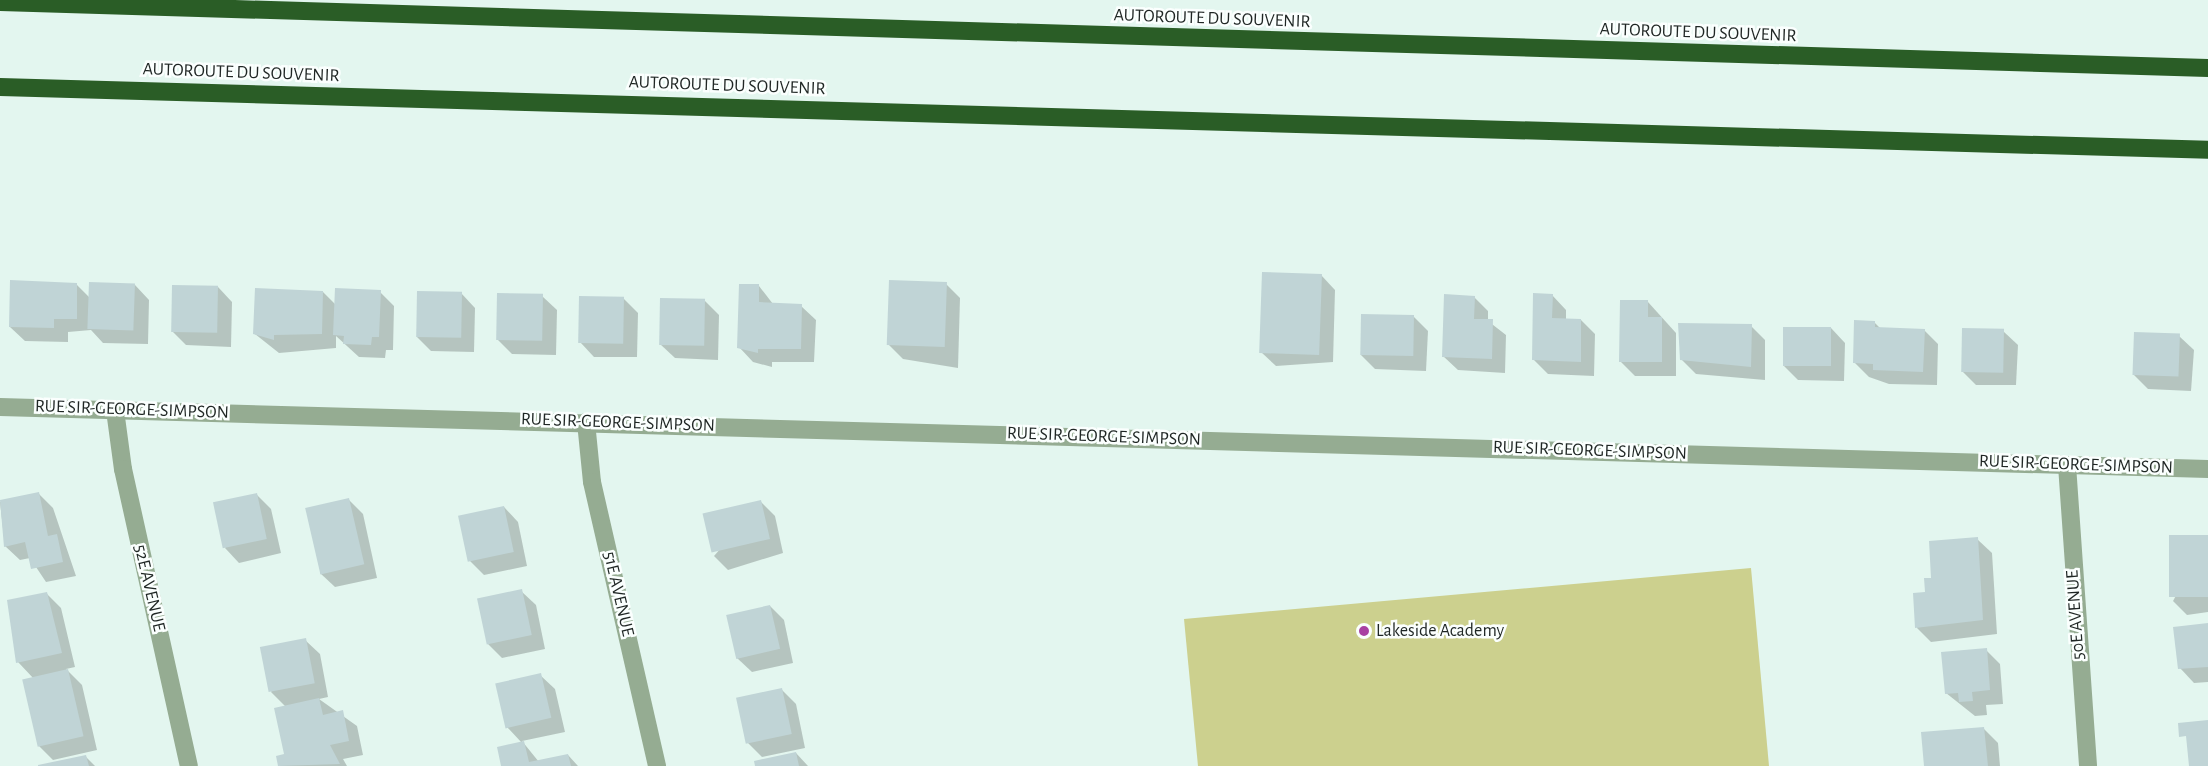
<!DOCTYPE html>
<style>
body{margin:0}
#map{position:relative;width:2208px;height:766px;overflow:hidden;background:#e3f6ef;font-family:"Alegreya Sans",sans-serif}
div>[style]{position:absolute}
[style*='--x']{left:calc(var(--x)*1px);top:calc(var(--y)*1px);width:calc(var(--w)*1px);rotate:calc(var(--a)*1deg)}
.green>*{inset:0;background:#ccd08e}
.shadow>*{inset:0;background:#0003}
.building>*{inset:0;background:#c0d4d6;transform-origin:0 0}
.minor>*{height:18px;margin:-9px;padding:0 9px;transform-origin:9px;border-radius:9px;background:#95ac92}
.highway>*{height:18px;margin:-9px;padding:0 9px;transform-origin:9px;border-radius:9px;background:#2a5d26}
.dots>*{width:16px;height:16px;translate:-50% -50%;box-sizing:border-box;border:3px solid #fbfffe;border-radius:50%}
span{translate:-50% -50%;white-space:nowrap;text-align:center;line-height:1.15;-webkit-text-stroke:5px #fbfffe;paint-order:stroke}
.street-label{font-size:18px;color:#1f2624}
.poi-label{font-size:18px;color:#1f2624}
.left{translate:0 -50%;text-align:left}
</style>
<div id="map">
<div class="green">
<div style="clip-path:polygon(1751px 568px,1769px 766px,1198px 766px,1184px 619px)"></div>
</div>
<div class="shadow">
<div style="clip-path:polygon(1321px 275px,1335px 290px,1333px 362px,1276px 366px,1261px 352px)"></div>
<div style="clip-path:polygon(946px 284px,960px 298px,958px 368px,903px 359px,889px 345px)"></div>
<div style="clip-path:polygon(77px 285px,90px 298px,135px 285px,149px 300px,148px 344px,103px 343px,91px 330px,68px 332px,68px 342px,25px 341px,10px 327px)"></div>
<div style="clip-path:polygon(759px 286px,773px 304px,801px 306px,816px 320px,814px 362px,772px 362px,772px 367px,753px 362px,739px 347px)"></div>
<div style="clip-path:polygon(218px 287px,232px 302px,231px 347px,186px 345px,172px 331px)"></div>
<div style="clip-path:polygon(323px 292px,336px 305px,380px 292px,394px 306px,393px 350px,386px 350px,385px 358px,359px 357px,336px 336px,336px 348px,279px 353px,255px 334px)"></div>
<div style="clip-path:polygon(461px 293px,475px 308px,474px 352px,431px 351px,417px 337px)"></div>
<div style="clip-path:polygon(1552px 295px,1566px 310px,1566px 320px,1581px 320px,1595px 334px,1594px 376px,1548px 374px,1534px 360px)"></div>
<div style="clip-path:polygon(542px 296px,557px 310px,556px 355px,512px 354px,498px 340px)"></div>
<div style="clip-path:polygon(1474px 297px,1488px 311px,1488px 321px,1506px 335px,1505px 373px,1458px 370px,1443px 356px)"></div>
<div style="clip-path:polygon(623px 298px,638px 313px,637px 357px,594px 357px,580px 342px)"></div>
<div style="clip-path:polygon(705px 301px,719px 315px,718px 360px,675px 358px,660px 344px)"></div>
<div style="clip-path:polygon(1648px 302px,1676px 333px,1676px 376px,1635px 376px,1621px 362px)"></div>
<div style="clip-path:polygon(1413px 316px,1428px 331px,1426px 371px,1375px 369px,1361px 355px)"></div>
<div style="clip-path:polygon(1874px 322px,1881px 329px,1924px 330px,1938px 344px,1937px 385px,1889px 384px,1869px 377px,1855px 363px)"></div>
<div style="clip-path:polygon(1751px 326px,1765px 340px,1765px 380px,1696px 374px,1682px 360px)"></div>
<div style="clip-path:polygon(1831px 328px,1845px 343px,1844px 381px,1798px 380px,1783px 365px)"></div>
<div style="clip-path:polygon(2003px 331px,2018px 345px,2016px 385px,1976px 385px,1962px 371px)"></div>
<div style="clip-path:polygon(2179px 336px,2194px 350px,2191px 391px,2148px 389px,2134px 375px)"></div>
<div style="clip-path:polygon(39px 494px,53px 508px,76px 576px,46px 582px,30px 558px,20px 560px,5px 546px,0 502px)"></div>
<div style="clip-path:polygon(257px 495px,271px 509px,281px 553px,239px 563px,225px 548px)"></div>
<div style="clip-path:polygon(348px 499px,363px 514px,377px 578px,335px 587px,320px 573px)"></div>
<div style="clip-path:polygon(761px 502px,775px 516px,783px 553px,728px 570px,714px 556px)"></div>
<div style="clip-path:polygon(504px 507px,518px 522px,527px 566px,484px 575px,470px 561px)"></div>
<div style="clip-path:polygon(2208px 537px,2208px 612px,2187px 615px,2173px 601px)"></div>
<div style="clip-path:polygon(1977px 539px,1992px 553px,1997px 634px,1931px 642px,1917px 628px,1933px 579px)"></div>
<div style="clip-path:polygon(521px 591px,536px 605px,545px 649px,502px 658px,488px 644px)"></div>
<div style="clip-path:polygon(47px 594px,61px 608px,75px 667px,66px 669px,82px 685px,97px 750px,53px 760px,39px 746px,34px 679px,18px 662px)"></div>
<div style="clip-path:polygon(770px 606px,784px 620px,793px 663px,752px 672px,737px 658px)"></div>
<div style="clip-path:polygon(2208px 625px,2208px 682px,2194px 683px,2180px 668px)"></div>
<div style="clip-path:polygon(305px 640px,320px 654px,328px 697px,319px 699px,357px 726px,363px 755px,343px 759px,347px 766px,280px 766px,277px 757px,286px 756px,286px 707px,271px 692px)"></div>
<div style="clip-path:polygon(1986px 650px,2000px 664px,2003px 704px,1986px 705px,1987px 715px,1975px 716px,1946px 693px)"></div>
<div style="clip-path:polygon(540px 675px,555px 689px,565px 732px,522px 741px,539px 762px,568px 755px,578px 766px,503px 766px,522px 743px,507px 727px)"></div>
<div style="clip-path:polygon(782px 690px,796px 704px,805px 748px,762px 757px,747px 742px)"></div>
<div style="clip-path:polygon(1984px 729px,1998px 743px,2000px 766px,1926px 766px)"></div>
<div style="clip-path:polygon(796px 753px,808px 766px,757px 766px)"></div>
<div style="clip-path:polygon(86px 757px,95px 766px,43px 766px)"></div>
</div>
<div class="building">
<div style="left:1262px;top:272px;width:60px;height:81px;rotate:2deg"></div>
<div style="clip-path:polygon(10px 280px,77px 283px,77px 319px,54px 319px,54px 328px,9px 327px)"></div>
<div style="left:889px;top:280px;width:58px;height:65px;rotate:2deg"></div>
<div style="left:89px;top:282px;width:46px;height:47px;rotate:2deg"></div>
<div style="clip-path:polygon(739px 284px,759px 284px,759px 302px,802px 304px,801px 349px,758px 349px,758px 353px,737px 348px)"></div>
<div style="left:172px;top:285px;width:46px;height:47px;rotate:1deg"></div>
<div style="clip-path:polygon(255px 288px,323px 291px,322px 334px,274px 335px,274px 340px,253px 334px)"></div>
<div style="clip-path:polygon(335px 288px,381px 290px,379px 337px,372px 337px,371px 345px,343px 344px,344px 336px,333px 335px)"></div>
<div style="left:417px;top:291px;width:45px;height:46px;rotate:1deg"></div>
<div style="left:497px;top:293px;width:46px;height:47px;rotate:1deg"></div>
<div style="clip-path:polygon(1533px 293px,1553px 294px,1552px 318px,1581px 319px,1581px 362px,1532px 360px)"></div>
<div style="clip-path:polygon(1444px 294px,1475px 296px,1474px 319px,1493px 319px,1492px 359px,1442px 357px)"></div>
<div style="left:579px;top:296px;width:45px;height:47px;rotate:1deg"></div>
<div style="left:660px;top:298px;width:45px;height:47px;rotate:1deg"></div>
<div style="clip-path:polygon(1620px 300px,1648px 300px,1648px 317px,1662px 317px,1662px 362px,1619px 362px)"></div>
<div style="left:1361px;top:314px;width:53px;height:41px;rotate:1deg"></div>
<div style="clip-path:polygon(1854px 320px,1875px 321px,1875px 327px,1925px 329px,1923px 372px,1873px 370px,1873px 364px,1853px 363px)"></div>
<div style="clip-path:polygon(1678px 323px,1752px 324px,1751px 367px,1680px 360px)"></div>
<div style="left:1783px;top:327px;width:48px;height:39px"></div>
<div style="left:1962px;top:328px;width:42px;height:44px;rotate:1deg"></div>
<div style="left:2134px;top:332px;width:46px;height:43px;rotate:2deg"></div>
<div style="clip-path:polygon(39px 492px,48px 536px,57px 534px,63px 562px,31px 569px,25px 542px,4px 547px,0 500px)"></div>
<div style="left:257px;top:493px;width:47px;height:45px;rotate:78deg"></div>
<div style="left:349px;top:498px;width:68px;height:45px;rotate:77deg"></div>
<div style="left:761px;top:500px;width:40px;height:60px;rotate:77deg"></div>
<div style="left:504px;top:506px;width:47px;height:47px;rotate:78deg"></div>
<div style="left:2208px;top:535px;width:62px;height:39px;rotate:90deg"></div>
<div style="clip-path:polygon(1978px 537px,1983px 620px,1915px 628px,1913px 593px,1925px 592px,1924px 578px,1931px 578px,1929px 541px)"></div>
<div style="left:522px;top:589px;width:47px;height:46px;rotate:78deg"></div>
<div style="clip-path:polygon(47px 592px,62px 653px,16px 663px,7px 600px)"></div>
<div style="left:770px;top:605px;width:45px;height:45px;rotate:77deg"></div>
<div style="clip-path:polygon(2208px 623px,2208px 667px,2178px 669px,2173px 627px)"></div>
<div style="left:306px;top:638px;width:46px;height:47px;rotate:79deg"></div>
<div style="clip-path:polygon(1987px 648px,1990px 690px,1972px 692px,1973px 701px,1959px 702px,1958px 693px,1945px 694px,1941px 652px)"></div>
<div style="left:68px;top:669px;width:69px;height:47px;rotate:77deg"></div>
<div style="left:541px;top:673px;width:46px;height:47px;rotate:77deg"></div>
<div style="left:782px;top:688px;width:47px;height:47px;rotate:78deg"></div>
<div style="clip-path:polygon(319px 698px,323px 715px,343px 710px,349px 741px,330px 745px,340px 764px,278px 766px,276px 756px,284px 754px,274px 708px)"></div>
<div style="clip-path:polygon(2208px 720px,2208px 766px,2189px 766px,2186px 736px,2179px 737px,2178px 723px)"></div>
<div style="clip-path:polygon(1984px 727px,1988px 766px,1924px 766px,1921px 732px)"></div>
<div style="clip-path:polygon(524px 741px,529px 762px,568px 754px,571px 766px,501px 766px,497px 747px)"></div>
<div style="clip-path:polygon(796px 752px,799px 766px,755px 766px,754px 761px)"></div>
<div style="clip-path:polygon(86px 755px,89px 766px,38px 766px,38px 765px)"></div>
</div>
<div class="minor">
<div style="--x:0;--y:407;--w:2209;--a:1.61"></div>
<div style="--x:115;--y:410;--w:60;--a:82.3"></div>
<div style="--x:123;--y:469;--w:304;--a:77.5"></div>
<div style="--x:586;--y:422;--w:60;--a:84.3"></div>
<div style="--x:592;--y:482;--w:291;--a:77.1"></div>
<div style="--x:2067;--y:465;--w:302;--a:86"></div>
</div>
<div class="highway">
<div style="--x:0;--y:2;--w:2209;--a:1.71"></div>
<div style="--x:0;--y:87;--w:2209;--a:1.63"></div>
</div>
<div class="dots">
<div style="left:1364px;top:631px;background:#a940a2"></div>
</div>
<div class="street-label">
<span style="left:1212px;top:19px;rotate:2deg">AUTOROUTE DU SOUVENIR</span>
<span style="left:1698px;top:33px;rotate:2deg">AUTOROUTE DU SOUVENIR</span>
<span style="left:241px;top:73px;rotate:2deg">AUTOROUTE DU SOUVENIR</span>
<span style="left:727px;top:86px;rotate:2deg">AUTOROUTE DU SOUVENIR</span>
<span style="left:132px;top:410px;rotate:2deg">RUE SIR-GEORGE-SIMPSON</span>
<span style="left:618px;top:423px;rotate:2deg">RUE SIR-GEORGE-SIMPSON</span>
<span style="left:1104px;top:437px;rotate:2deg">RUE SIR-GEORGE-SIMPSON</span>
<span style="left:1590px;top:451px;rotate:2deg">RUE SIR-GEORGE-SIMPSON</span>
<span style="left:2076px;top:465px;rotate:2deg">RUE SIR-GEORGE-SIMPSON</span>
<span style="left:149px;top:588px;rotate:77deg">52E AVENUE</span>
<span style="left:618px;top:594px;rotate:77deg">51E AVENUE</span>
<span style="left:2076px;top:615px;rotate:-94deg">50E AVENUE</span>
</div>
<div class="poi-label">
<span class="left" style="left:1376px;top:631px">Lakeside Academy</span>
</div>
</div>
